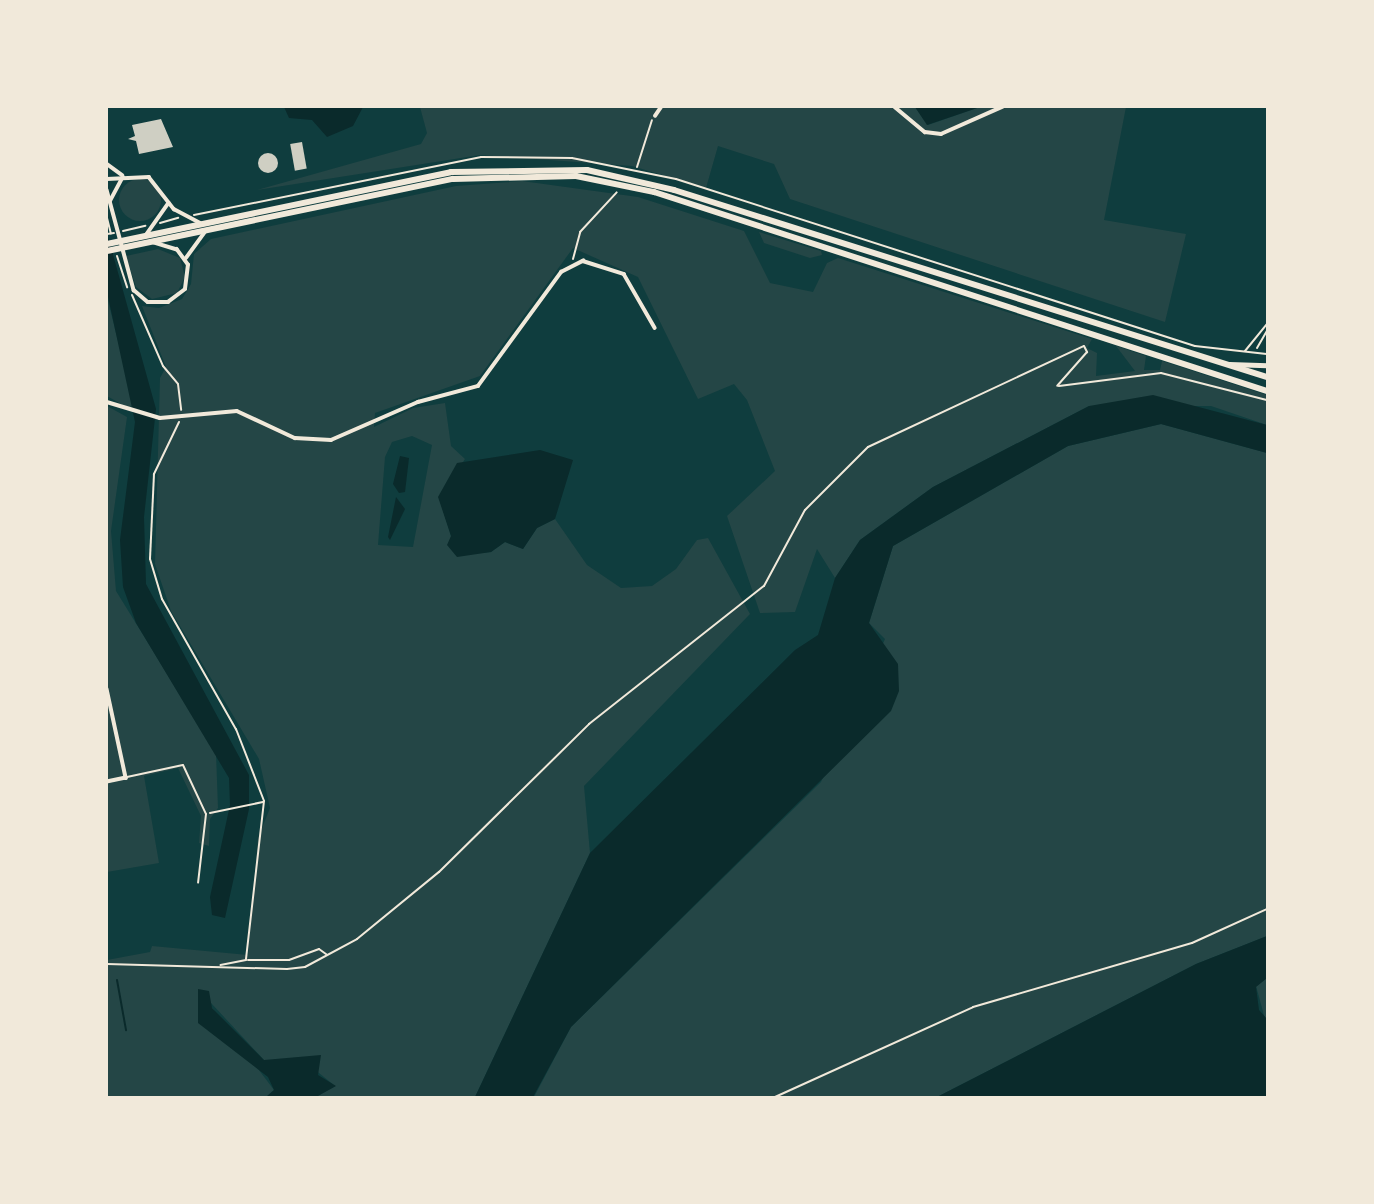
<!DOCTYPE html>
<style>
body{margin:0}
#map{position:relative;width:1374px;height:1204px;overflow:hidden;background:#0f3d3e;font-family:Montserrat,sans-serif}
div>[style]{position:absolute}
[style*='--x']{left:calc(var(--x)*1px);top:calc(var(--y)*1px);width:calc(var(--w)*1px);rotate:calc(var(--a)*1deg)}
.green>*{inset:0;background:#244646}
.round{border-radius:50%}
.water>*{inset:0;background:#0a2a2b}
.stream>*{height:2px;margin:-1px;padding:0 1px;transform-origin:1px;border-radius:1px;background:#0a2a2b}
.building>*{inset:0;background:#cfcfc3;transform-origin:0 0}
.path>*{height:2px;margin:-1px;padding:0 1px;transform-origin:1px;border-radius:1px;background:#f1e9da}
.service>*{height:2px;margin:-1px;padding:0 1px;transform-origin:1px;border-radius:1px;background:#f1e9da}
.minor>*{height:3.5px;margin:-1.75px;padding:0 1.75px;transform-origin:1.75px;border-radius:1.75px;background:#f1e9da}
.secondary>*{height:5px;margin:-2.5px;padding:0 2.5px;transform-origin:2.5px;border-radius:2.5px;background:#f1e9da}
.primary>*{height:6px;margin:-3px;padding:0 3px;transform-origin:3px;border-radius:3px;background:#f1e9da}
span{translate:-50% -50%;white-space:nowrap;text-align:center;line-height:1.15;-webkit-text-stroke:7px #f1e9da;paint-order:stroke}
.frame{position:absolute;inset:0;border:108px solid #f1e9da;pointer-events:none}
</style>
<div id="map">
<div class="green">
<i style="clip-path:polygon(420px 107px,915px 107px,928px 125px,980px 107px,1126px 107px,1104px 220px,1186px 234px,1165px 322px,790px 199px,774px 164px,718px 146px,706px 188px,632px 166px,480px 155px,257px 190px,421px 144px,427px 133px)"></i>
<i class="round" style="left:119px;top:179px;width:42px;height:42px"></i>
<i style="clip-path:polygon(evenodd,522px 181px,638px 197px,744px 231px,770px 283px,813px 292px,827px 263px,838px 258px,1092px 339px,1087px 348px,1097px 353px,1096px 376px,1135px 371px,1116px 346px,1146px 356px,1144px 370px,1160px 370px,1162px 361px,1267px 395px,1267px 425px,1211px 406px,1089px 406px,933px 487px,860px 540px,835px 578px,817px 549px,795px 612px,760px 613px,727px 516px,775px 471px,747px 400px,734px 384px,698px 399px,638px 277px,573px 248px,480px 376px,375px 413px,374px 427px,413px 408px,445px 403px,451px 446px,465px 459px,439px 497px,451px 536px,468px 554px,491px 552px,505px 542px,523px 549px,537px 528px,555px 519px,587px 565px,621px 588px,652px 586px,676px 569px,697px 540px,708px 538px,750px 614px,584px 786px,590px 853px,475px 1097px,316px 1097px,335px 1086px,303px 1060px,264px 1060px,198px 989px,274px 1090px,266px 1097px,107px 1097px,107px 960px,150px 952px,152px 946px,248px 955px,258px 838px,270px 808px,259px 759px,171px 611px,155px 564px,160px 378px,166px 367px,142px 306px,159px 308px,182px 299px,191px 284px,194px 254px,211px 239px,456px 186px,522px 181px,412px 436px,432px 445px,413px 547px,378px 545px,385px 457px,392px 442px,412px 436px)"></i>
<i style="clip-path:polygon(759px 232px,821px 251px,822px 255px,810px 258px,764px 243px)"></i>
<i style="clip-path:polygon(158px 249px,180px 258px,185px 277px,177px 293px,152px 299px,136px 287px,126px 256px)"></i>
<i style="clip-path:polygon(107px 297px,134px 405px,128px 408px,107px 396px)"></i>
<i style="clip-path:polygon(107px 406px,127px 417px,111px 531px,116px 591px,216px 753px,218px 808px,210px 819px,209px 846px,199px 843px,201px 816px,178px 768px,144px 776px,159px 863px,107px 872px)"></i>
<i style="clip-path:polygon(1161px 424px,1267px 453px,1267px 936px,1196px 964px,937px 1097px,534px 1097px,571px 1027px,821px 782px,885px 639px,869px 623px,893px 546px,1068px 446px)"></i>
<i style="clip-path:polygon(1267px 978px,1267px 1019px,1265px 1019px,1256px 986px)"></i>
</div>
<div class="water">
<i style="clip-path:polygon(284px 107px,363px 107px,353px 126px,327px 137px,312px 120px,289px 118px)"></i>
<i style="clip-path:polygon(915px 107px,980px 107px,927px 125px)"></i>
<i style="clip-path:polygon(107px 233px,156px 409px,144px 517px,146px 584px,249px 775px,249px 809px,225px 918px,212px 915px,210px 897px,230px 805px,229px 778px,136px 623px,123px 587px,120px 540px,135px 422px,107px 292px)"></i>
<i style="clip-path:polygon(1153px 395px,1267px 425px,1267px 453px,1161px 424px,1068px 446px,893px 546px,869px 623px,898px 664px,899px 691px,891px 711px,571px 1027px,533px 1097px,475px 1097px,590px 853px,795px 650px,818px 635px,835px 578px,860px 540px,933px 487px,1089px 406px)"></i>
<i style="clip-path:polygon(540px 450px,573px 460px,555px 519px,537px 528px,523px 549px,505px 542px,491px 552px,457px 557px,447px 545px,451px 536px,438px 497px,457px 463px)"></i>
<i style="clip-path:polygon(400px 456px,409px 458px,405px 492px,399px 493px,393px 484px)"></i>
<i style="clip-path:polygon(396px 497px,405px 509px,390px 540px,388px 537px)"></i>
<i style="clip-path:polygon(1267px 936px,1267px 978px,1256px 987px,1259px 1010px,1267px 1019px,1267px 1097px,937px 1097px,1196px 964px)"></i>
<i style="clip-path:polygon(198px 989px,209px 991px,212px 1008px,264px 1060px,321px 1055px,318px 1075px,336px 1086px,316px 1097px,266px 1097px,274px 1090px,268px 1077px,198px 1023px)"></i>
</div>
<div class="stream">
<i style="--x:117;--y:980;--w:51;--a:79.8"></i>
</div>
<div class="building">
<i style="clip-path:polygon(161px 119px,173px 147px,139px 154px,136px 141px,128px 139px,135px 136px,132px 125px)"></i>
<i style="left:302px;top:142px;width:27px;height:12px;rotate:80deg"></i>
<i class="round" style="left:258px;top:153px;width:20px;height:20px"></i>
</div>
<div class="path">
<i style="--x:637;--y:167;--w:49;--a:-72.3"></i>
<i style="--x:194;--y:215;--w:293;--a:-11.4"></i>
<i style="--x:481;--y:157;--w:91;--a:0.6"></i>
<i style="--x:572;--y:158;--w:106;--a:11.4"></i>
<i style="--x:676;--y:179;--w:545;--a:17.84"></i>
<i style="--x:1195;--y:346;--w:72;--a:6.3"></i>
<i style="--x:107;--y:218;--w:16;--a:76"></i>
<i style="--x:160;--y:223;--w:19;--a:-16"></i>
<i style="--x:123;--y:231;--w:23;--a:-13"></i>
<i style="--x:107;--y:234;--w:7;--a:-8"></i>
<i style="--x:117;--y:256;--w:33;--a:72"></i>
<i style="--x:573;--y:259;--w:28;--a:-75"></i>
<i style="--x:580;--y:232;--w:54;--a:-47.2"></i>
<i style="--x:132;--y:295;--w:77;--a:66.4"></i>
<i style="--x:163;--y:366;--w:23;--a:50"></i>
<i style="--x:178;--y:384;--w:26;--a:83"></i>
<i style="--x:1245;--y:351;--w:35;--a:-51"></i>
<i style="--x:1059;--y:386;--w:103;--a:-7.3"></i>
<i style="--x:1161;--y:373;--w:109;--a:14.3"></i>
<i style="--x:179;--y:422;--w:58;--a:115.7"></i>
<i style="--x:154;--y:474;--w:85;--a:92.7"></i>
<i style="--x:150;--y:559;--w:42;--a:73.3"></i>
<i style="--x:162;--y:599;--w:150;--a:60.4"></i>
<i style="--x:236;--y:729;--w:77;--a:68.7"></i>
<i style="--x:264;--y:801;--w:160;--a:96.5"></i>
<i style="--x:246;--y:960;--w:26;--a:169"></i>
<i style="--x:210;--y:813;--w:54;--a:-11.7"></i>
<i style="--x:248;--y:960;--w:41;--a:0"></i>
<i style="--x:289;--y:960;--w:32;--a:-20"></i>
<i style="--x:319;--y:949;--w:9;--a:36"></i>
<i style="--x:107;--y:964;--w:180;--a:1.6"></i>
<i style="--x:287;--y:969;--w:18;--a:-6"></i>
<i style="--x:305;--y:967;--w:59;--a:-28.3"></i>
<i style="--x:357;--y:939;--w:106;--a:-39.3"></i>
<i style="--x:439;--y:872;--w:211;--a:-44.6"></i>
<i style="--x:589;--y:724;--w:223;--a:-38.3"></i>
<i style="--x:764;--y:586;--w:86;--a:-61.7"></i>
<i style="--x:805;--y:510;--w:89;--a:-45"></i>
<i style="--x:868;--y:447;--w:238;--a:-25.1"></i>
<i style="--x:1084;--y:346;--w:7;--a:63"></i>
<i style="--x:1087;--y:352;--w:45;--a:131.4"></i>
<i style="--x:775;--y:1097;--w:217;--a:-24.4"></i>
<i style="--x:973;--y:1007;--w:228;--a:-16.3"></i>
<i style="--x:1192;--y:943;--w:82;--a:-24.4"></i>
</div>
<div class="service">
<i style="--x:1257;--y:348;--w:20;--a:-60"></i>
<i style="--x:127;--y:777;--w:57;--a:-12.1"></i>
<i style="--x:183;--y:765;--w:54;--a:64.9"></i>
<i style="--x:206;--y:814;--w:69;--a:96.6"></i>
</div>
<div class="minor">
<i style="--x:895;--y:107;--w:39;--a:40"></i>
<i style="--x:925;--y:132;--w:16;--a:7"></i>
<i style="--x:941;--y:134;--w:67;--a:-23.9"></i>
<i style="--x:655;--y:116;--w:11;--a:-56"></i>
<i style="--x:107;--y:164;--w:19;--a:36"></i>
<i style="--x:107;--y:179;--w:42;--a:-2.7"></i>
<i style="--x:149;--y:177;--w:41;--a:52"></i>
<i style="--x:174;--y:209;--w:30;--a:28"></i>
<i style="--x:107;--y:190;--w:104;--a:74.9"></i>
<i style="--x:134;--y:290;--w:18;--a:41"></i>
<i style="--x:148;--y:302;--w:20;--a:0"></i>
<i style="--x:168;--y:302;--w:21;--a:-37"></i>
<i style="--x:185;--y:289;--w:24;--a:-83"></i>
<i style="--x:188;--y:265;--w:19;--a:-126"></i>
<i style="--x:177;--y:250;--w:24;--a:-163"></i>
<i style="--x:110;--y:201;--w:27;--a:-62"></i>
<i style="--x:146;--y:235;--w:39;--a:-55"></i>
<i style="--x:186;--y:258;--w:32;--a:-54"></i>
<i style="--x:107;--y:402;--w:55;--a:16.8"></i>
<i style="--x:160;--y:418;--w:77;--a:-5.2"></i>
<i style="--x:237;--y:411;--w:64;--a:25"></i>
<i style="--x:295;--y:438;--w:36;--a:3"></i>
<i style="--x:331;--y:440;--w:95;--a:-23.6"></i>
<i style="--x:418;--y:402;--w:62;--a:-14.9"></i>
<i style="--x:478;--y:386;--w:141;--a:-53.9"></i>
<i style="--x:561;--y:272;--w:25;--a:-27"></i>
<i style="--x:583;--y:261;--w:43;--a:17.6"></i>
<i style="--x:624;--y:274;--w:62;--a:60.1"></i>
<i style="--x:107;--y:689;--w:91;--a:77.9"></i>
<i style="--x:126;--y:778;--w:19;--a:168"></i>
</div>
<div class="secondary">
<i style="--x:1229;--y:364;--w:38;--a:2"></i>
</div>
<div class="primary">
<i style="--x:107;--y:244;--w:351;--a:-11.8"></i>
<i style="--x:451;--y:172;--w:136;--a:-0.8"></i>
<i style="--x:587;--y:170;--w:89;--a:12.9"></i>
<i style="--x:674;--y:190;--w:622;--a:17.5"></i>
<i style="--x:107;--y:251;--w:353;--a:-11.8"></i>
<i style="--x:453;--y:179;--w:123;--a:-1.4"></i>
<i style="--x:576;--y:176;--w:80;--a:11.6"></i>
<i style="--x:654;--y:192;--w:644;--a:17.99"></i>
</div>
<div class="frame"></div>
</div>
